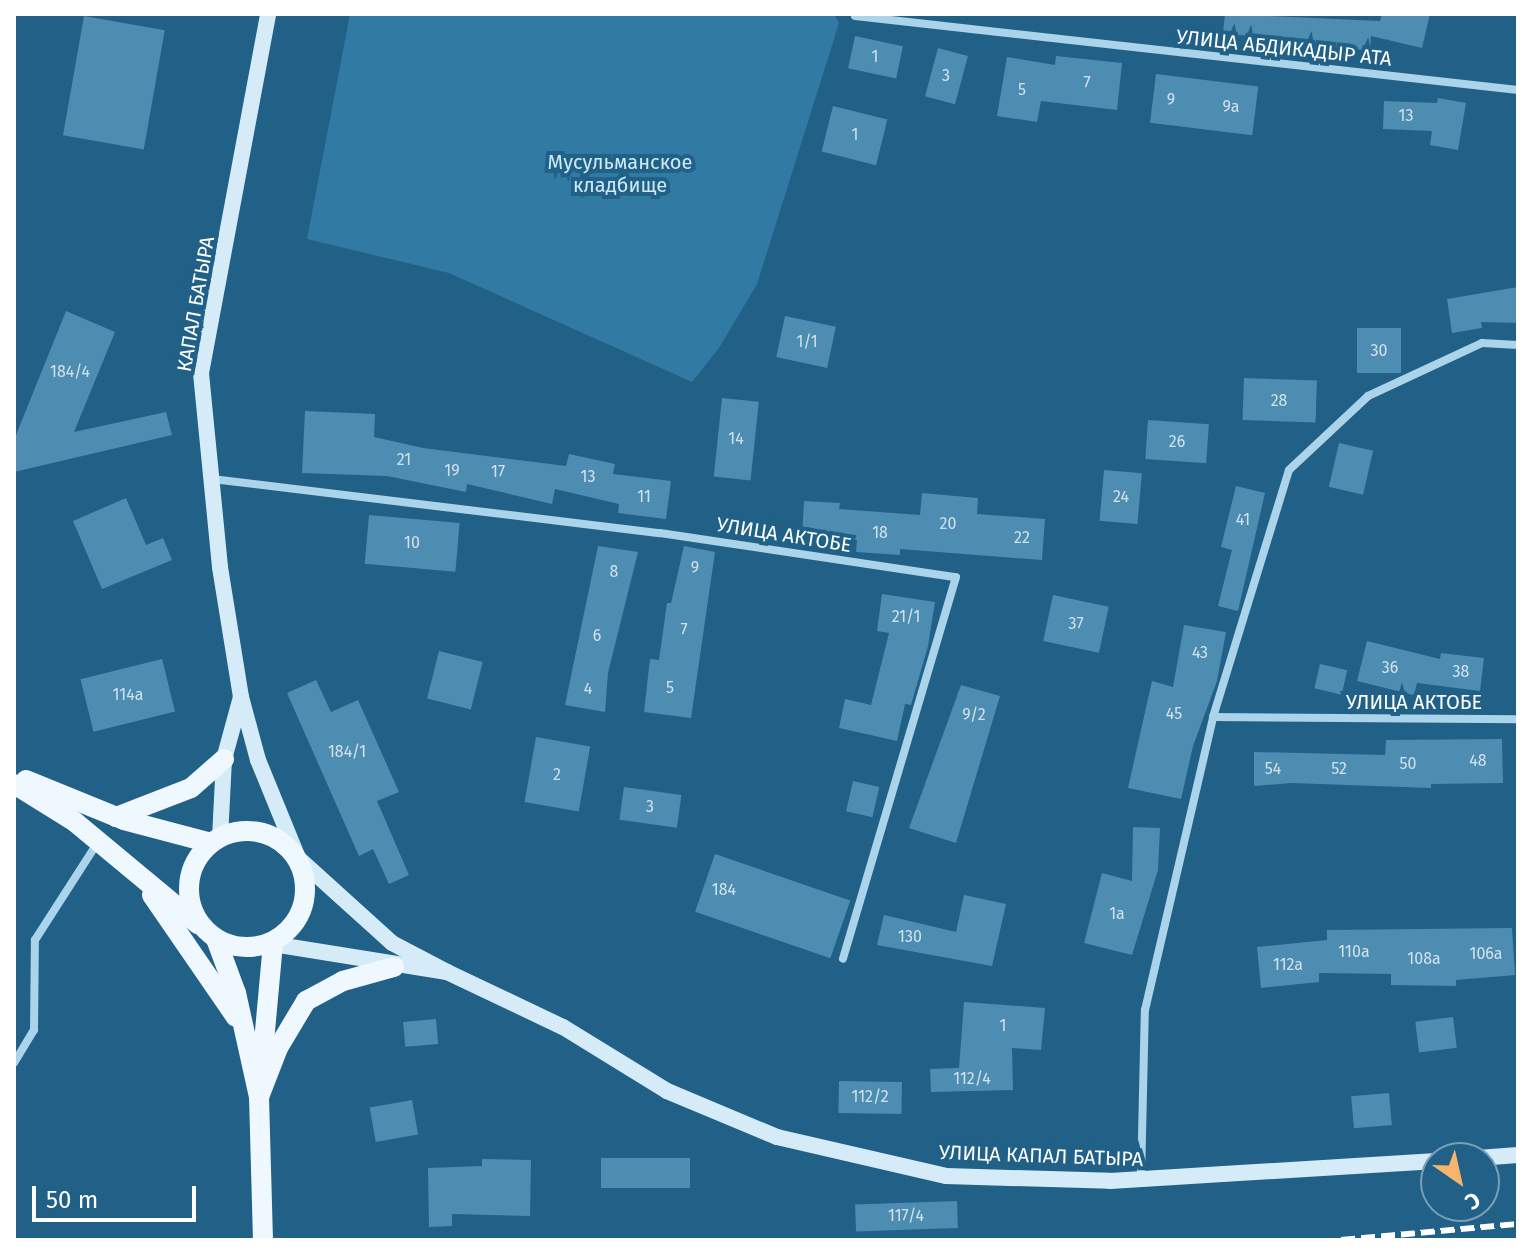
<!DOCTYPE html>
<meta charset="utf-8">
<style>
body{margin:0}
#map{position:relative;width:1532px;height:1254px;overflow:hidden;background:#216187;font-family:"Fira Sans",sans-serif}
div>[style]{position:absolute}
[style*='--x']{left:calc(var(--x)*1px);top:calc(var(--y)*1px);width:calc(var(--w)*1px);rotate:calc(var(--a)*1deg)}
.green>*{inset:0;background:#317aa3}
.building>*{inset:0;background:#4d8db1;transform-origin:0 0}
.street>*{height:8px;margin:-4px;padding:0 4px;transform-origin:4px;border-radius:4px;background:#abd3ea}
.secondary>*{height:16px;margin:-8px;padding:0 8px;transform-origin:8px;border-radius:8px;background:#d6ebf8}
.primary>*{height:20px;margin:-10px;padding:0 10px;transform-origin:10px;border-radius:10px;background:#eff8fe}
.primary>.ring{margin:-10px;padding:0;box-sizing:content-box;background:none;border:20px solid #eff8fe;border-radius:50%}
.rail>*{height:6px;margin-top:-3px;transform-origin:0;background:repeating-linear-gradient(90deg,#fff 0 14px,transparent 0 20px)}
span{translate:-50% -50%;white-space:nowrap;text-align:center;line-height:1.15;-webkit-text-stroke:8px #216187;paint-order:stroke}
.number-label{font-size:16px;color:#d2e2ec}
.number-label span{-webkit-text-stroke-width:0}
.street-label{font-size:20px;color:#fff}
.park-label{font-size:20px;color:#cfe9f7}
.frame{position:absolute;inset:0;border:16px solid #fff;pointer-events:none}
.north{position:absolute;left:1420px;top:1142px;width:80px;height:80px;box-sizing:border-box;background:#216187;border:2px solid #7aa0b7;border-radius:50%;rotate:146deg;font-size:22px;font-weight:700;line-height:32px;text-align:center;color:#fff}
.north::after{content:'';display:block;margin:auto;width:28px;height:36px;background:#f7b46c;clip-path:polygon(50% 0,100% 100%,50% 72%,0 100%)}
.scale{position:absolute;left:32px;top:1186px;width:164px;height:36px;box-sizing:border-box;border:4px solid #fff;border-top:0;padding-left:10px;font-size:24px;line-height:28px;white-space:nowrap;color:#fff;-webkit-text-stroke:6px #216187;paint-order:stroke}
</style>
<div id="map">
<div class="green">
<i style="clip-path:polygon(350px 14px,834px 14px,839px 23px,757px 284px,719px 348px,692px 382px,449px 273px,307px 239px)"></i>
</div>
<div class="building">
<i style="clip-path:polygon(1225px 14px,1380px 21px,1382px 14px,1430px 14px,1422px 48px,1371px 36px,1370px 51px,1223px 33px)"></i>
<i style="left:84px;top:16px;width:82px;height:121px;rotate:10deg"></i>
<i style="left:855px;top:36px;width:49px;height:33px;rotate:12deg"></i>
<i style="left:938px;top:48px;width:31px;height:50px;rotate:15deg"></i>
<i style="clip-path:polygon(1056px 56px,1122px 63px,1117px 110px,1041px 101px,1037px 122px,997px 116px,1007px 57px,1055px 65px)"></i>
<i style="left:1156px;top:74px;width:103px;height:49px;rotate:7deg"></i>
<i style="clip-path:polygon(1438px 98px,1466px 103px,1458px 150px,1430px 145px,1432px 131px,1383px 129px,1384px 101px,1437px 103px)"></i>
<i style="left:833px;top:106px;width:56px;height:47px;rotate:14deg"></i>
<i style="clip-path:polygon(1518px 287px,1518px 323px,1481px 322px,1482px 328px,1452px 333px,1447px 299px)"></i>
<i style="clip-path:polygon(66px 311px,115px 332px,74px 432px,166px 412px,172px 435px,14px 472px,14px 440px)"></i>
<i style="left:785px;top:316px;width:52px;height:42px;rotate:12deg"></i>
<i style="left:1357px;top:328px;width:44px;height:45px"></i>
<i style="left:1244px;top:378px;width:73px;height:42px;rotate:2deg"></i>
<i style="left:722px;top:398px;width:37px;height:79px;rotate:6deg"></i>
<i style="clip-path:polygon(305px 411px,375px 414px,374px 437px,423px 448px,566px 466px,569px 454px,615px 464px,613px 474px,671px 481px,666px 519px,618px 513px,619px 504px,555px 489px,552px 504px,467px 484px,466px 492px,387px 476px,302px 473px)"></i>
<i style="left:1148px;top:420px;width:61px;height:39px;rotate:4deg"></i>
<i style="left:1339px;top:443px;width:35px;height:45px;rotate:13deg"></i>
<i style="left:1104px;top:470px;width:38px;height:51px;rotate:5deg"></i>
<i style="clip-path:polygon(1236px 486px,1265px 493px,1238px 611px,1218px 606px,1232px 550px,1221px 547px)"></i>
<i style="clip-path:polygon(922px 493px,978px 498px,977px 514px,1045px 519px,1042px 560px,900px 549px,900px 555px,856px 552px,857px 540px,802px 537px,804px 501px,840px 503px,839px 509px,920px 515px)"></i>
<i style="clip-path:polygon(126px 498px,146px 545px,163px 538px,172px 560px,102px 589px,73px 521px)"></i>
<i style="left:369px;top:515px;width:91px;height:49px;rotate:5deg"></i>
<i style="clip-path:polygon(598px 546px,638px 552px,608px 673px,605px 712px,565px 705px)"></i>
<i style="clip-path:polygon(684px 546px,715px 552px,691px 718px,644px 712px,650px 659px,659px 660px,667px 603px,671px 603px)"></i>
<i style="clip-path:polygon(882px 594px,935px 602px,928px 646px,911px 705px,905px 704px,897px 741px,839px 728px,845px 699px,871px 705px,889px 633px,877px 631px)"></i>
<i style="left:1053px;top:595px;width:57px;height:47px;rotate:12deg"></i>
<i style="clip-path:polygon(1184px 625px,1226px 632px,1217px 681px,1193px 746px,1181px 799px,1128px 788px,1152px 681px,1173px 687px)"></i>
<i style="clip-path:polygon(1367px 641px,1440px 659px,1441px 653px,1484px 658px,1480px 691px,1417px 683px,1414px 695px,1357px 681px)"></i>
<i style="left:439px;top:651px;width:45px;height:49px;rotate:14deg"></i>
<i style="left:162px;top:659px;width:54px;height:84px;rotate:76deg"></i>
<i style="left:1320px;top:664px;width:28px;height:25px;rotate:13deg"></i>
<i style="clip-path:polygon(316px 680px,331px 712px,358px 700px,399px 792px,377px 801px,409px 875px,389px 884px,373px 849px,359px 856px,287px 693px)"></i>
<i style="clip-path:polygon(961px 685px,1000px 696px,956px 843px,909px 828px)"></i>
<i style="left:536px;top:737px;width:55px;height:66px;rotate:10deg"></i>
<i style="clip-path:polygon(1502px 739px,1503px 783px,1431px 784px,1431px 788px,1292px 783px,1254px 786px,1254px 752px,1385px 755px,1386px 740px)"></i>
<i style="left:853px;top:781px;width:27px;height:31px;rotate:13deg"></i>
<i style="left:624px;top:787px;width:58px;height:33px;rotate:8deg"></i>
<i style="clip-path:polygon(1133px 827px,1160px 828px,1158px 870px,1132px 955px,1084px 943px,1102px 873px,1132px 881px)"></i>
<i style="left:715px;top:854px;width:143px;height:61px;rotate:19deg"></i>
<i style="clip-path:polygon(964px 895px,1006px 904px,992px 966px,877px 945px,884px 915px,956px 932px)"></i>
<i style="clip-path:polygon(1512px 928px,1515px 975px,1456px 980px,1456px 986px,1391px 985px,1391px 974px,1319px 973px,1319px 982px,1261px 988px,1257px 947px,1327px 940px,1327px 930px)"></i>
<i style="clip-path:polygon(964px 1002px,1045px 1008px,1041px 1050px,1012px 1048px,1013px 1090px,931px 1092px,930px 1069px,959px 1068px)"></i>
<i style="left:1453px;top:1017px;width:31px;height:38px;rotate:83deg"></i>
<i style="left:436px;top:1019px;width:25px;height:33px;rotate:85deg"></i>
<i style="left:839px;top:1081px;width:63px;height:32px;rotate:1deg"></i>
<i style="left:1389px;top:1093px;width:32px;height:38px;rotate:85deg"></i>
<i style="left:412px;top:1100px;width:35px;height:43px;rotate:80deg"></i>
<i style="left:690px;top:1158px;width:30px;height:89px;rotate:90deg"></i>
<i style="clip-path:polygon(482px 1159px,531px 1160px,530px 1216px,452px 1214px,452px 1226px,429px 1227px,428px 1168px,482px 1166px)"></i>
<i style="left:957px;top:1201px;width:27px;height:102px;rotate:88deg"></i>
</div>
<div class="street">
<i style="--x:855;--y:16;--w:667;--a:6.37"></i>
<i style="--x:212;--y:479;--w:451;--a:6.9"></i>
<i style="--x:660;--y:533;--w:299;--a:8.5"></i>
<i style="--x:956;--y:577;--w:398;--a:106.5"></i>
<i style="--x:1213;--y:717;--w:305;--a:0.4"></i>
<i style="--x:14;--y:1063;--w:39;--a:-59"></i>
<i style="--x:34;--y:1030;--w:90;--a:-89.4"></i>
<i style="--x:35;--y:940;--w:117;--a:-57.3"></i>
<i style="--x:1141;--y:1180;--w:170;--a:-88.7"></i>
<i style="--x:1145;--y:1010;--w:301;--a:-76.9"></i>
<i style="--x:1213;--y:717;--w:258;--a:-72.9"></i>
<i style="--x:1289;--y:470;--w:108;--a:-43.1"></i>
<i style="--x:1368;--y:396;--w:126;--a:-24.9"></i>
<i style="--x:1482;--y:343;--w:36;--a:3"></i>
</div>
<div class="secondary">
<i style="--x:241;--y:697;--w:132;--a:-99.2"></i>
<i style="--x:220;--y:567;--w:195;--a:-95.6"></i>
<i style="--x:201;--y:373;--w:365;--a:-79.4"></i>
<i style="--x:220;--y:838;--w:79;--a:-87.1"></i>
<i style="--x:224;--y:759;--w:64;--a:-74.7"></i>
<i style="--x:241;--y:697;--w:65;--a:74.9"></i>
<i style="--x:258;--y:760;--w:106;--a:67.8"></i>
<i style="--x:298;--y:858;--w:127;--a:42.1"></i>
<i style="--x:392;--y:943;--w:62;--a:27.8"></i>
<i style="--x:447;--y:972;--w:176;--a:-170.9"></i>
<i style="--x:447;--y:972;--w:128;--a:25.4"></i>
<i style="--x:563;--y:1027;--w:122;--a:31.6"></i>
<i style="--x:667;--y:1091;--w:119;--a:22.7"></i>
<i style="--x:777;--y:1137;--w:173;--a:13"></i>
<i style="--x:946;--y:1176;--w:164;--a:1.7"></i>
<i style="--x:1110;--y:1181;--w:327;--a:-3.5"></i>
<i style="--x:1478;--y:1158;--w:40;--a:-4.3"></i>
</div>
<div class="primary">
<i style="--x:26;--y:780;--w:106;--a:22.2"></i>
<i style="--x:124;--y:820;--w:90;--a:14.8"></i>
<i style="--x:14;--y:784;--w:72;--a:31.9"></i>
<i style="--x:75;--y:822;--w:160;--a:39.7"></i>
<i style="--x:116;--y:817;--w:80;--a:-21.1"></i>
<i style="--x:191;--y:788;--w:44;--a:-41.3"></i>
<i class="ring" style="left:189px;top:831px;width:96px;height:96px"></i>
<i style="--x:152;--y:895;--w:148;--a:55.5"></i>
<i style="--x:216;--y:939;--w:58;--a:69.7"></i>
<i style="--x:236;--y:993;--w:107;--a:77.5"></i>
<i style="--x:259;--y:1097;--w:154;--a:-84.8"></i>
<i style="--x:263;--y:1240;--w:143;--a:-91.6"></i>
<i style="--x:259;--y:1097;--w:53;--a:-68.8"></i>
<i style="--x:278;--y:1048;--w:55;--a:-59.2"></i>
<i style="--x:306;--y:1001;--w:42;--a:-28.4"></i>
<i style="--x:343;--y:981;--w:53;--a:-15.4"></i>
</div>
<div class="rail">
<i style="--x:1341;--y:1240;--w:178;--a:-5.2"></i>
</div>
<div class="number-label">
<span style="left:875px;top:57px">1</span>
<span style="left:946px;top:76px">3</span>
<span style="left:1087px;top:83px">7</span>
<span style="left:1022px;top:90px">5</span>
<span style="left:1171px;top:100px">9</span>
<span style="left:1231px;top:107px">9а</span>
<span style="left:1406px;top:116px">13</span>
<span style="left:855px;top:135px">1</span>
<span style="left:807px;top:342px">1/1</span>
<span style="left:1379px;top:351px">30</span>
<span style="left:70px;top:372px">184/4</span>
<span style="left:1279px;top:401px">28</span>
<span style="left:736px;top:439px">14</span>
<span style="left:1177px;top:442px">26</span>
<span style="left:404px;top:460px">21</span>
<span style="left:452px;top:471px">19</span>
<span style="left:498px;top:472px">17</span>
<span style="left:588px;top:477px">13</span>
<span style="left:644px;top:497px">11</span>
<span style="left:1121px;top:497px">24</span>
<span style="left:1243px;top:520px">41</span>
<span style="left:948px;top:524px">20</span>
<span style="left:880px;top:533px">18</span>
<span style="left:1022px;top:538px">22</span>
<span style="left:412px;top:543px">10</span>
<span style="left:695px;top:568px">9</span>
<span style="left:614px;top:572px">8</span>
<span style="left:906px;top:617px">21/1</span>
<span style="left:1076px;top:624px">37</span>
<span style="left:684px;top:630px">7</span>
<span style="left:597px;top:636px">6</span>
<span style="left:1200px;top:653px">43</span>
<span style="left:1390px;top:668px">36</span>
<span style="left:1461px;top:672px">38</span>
<span style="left:670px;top:688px">5</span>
<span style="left:588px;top:689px">4</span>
<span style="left:128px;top:695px">114а</span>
<span style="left:1174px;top:714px">45</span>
<span style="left:974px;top:715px">9/2</span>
<span style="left:347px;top:752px">184/1</span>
<span style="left:1478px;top:761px">48</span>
<span style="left:1408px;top:764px">50</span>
<span style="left:1273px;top:769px">54</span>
<span style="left:1339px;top:769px">52</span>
<span style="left:557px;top:775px">2</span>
<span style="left:650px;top:807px">3</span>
<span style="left:724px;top:890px">184</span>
<span style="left:1117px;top:914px">1а</span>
<span style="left:910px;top:937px">130</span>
<span style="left:1354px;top:952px">110а</span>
<span style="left:1486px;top:954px">106а</span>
<span style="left:1424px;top:959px">108а</span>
<span style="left:1288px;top:965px">112а</span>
<span style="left:1003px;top:1026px">1</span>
<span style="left:972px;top:1079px">112/4</span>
<span style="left:870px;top:1097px">112/2</span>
<span style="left:906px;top:1216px">117/4</span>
</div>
<div class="street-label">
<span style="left:1284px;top:48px;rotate:6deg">УЛИЦА АБДИКАДЫР АТА</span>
<span style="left:196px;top:304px;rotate:-80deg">КАПАЛ БАТЫРА</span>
<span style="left:784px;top:535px;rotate:9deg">УЛИЦА АКТОБЕ</span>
<span style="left:1414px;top:702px">УЛИЦА АКТОБЕ</span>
<span style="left:1041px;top:1156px;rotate:2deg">УЛИЦА КАПАЛ БАТЫРА</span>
</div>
<div class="park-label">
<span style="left:620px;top:174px">Мусульманское<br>кладбище</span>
</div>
<div class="frame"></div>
<div class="north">С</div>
<div class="scale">50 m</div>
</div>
